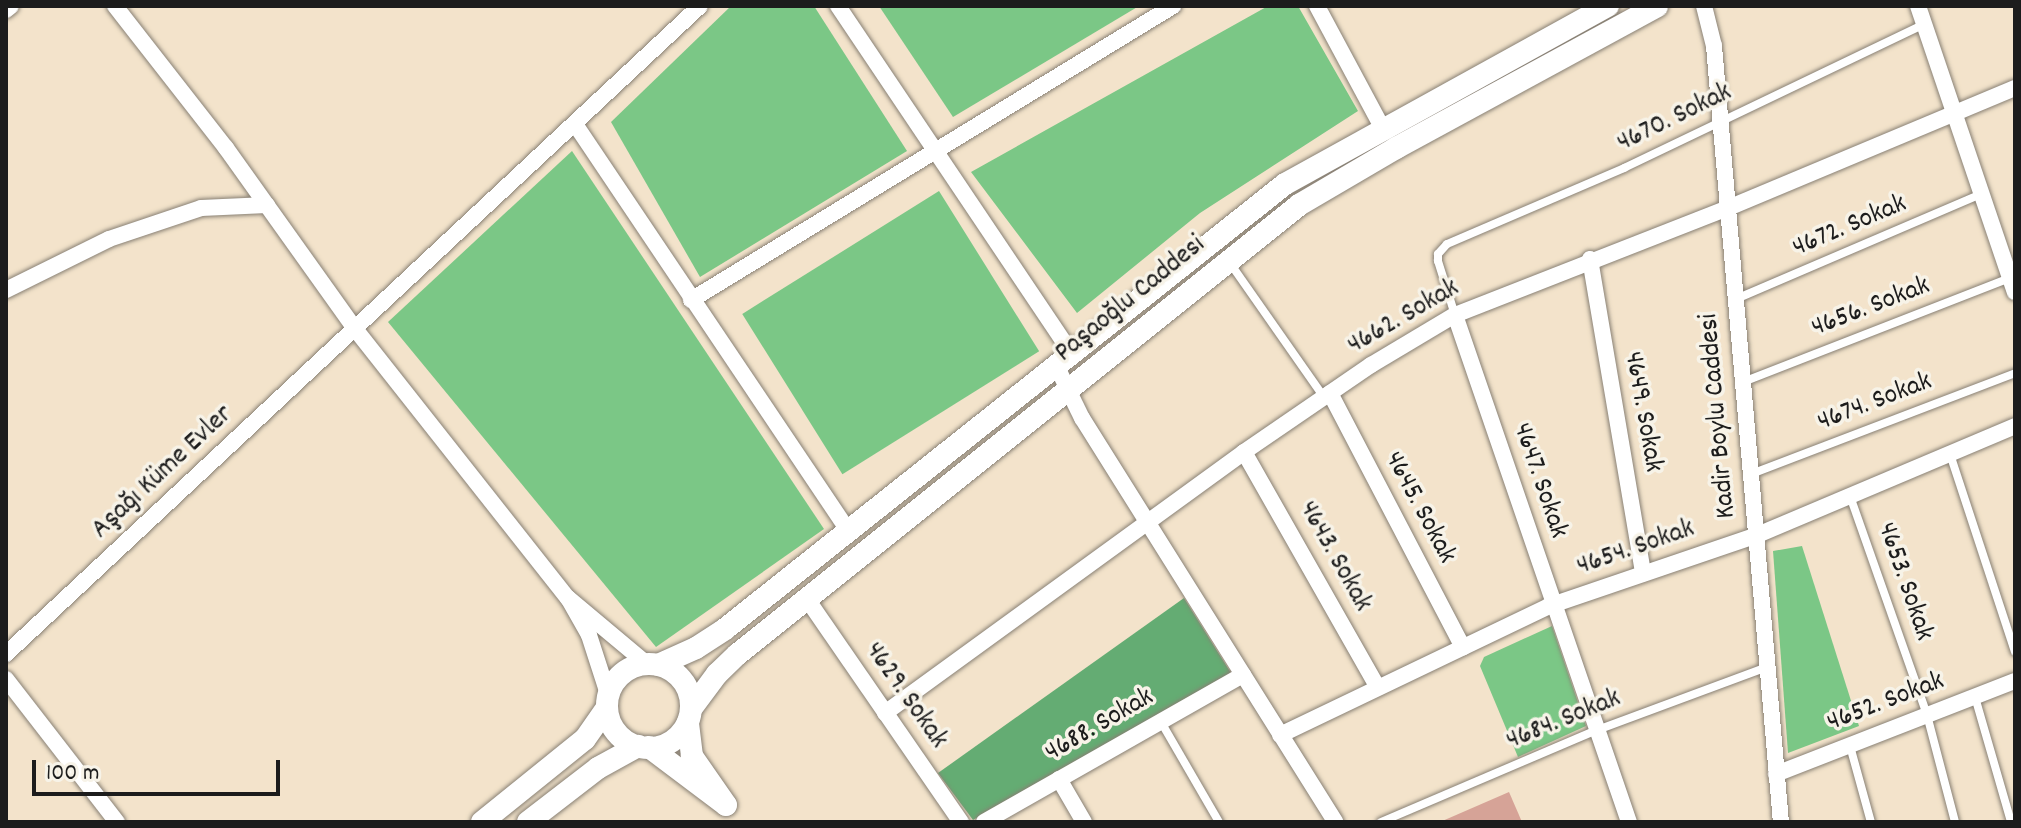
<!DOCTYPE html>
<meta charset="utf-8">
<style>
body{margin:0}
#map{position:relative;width:2021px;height:828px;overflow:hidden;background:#f3e3cb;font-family:Dekko,sans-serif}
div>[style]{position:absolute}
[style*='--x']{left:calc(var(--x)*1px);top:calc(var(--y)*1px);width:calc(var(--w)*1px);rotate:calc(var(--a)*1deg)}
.green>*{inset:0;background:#7bc786;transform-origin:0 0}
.forest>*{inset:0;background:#64ac73}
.building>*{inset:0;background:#d6a397}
.roads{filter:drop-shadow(0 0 2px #888074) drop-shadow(0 0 2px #888074)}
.lane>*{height:8px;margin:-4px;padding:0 4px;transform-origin:4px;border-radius:4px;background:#fff}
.street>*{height:16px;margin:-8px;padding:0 8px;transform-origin:8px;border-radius:8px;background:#fff}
.secondary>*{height:22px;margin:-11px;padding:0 11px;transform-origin:11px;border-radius:11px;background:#fff}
.secondary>.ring{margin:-11px;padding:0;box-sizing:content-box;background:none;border:22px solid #fff;border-radius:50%}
span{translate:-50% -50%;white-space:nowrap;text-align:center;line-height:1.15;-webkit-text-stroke:7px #f7f3e8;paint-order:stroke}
.street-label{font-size:28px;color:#1c1c1c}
.frame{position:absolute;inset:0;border:8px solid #1c1c1c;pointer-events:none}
.scale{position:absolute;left:32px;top:760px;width:248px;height:36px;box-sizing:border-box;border:4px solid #1c1c1c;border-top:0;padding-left:10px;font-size:24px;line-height:28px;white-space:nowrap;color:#1c1c1c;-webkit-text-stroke:6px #f7f3e8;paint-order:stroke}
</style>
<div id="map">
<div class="green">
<i style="clip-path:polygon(731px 6px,814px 6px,907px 151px,700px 277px,611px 122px)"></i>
<i style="clip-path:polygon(879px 6px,1139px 6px,953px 117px)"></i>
<i style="clip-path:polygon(1268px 6px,1298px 6px,1358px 111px,1200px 213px,1077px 313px,971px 172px)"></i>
<i style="clip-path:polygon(572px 151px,824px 529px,656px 647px,388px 322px)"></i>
<i style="left:939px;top:191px;width:189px;height:232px;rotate:58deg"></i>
<i style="clip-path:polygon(1802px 546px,1859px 726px,1788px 753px,1773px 551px)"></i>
<i style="clip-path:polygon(1552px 626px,1586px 726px,1518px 757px,1480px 666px,1484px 657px)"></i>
</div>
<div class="forest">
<i style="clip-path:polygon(1184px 598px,1231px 673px,973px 820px,938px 773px)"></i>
</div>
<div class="building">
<i style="clip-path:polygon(1509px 792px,1522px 822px,1440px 822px)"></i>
</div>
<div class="roads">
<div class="lane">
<i style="--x:1230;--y:263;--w:164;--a:55"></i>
<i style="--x:1736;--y:299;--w:267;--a:-23.2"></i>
<i style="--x:1455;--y:315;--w:57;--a:-107.5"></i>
<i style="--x:1438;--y:261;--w:7;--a:-90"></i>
<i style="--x:1438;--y:254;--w:13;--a:-48"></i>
<i style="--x:1447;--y:244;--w:193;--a:-23.2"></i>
<i style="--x:1624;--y:168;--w:333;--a:-25.6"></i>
<i style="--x:1743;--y:382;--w:287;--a:-21.3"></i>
<i style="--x:1950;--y:454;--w:208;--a:71.8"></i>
<i style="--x:1751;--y:474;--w:283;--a:-20.9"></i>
<i style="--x:1850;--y:496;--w:232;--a:70.6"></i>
<i style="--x:1927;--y:715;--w:111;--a:75.3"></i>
<i style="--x:1975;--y:697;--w:130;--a:73.9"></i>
<i style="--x:1161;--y:722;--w:116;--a:59.9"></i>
<i style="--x:1850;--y:746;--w:79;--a:74.6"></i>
<i style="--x:1381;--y:822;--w:235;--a:-23.1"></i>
<i style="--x:1597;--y:730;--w:181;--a:-20.3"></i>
</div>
<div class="street">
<i style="--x:115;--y:6;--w:180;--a:52"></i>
<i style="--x:226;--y:148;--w:224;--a:54.5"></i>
<i style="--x:356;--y:330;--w:342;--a:51.7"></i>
<i style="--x:838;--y:6;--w:418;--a:56.1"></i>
<i style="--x:1317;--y:6;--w:137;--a:61.8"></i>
<i style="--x:1704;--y:6;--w:41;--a:76"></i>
<i style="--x:1714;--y:46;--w:779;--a:85.07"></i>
<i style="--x:1918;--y:6;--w:302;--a:71.3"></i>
<i style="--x:6;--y:10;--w:6;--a:-39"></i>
<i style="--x:575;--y:124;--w:491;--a:56.1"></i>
<i style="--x:1590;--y:259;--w:319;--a:80.4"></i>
<i style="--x:6;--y:290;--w:115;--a:-26.3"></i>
<i style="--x:109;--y:239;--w:97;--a:-18.6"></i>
<i style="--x:201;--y:208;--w:66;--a:-2.6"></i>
<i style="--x:691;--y:300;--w:565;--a:-31.38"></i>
<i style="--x:1455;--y:315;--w:536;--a:71.06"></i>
<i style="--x:1056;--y:365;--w:59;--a:63.9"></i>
<i style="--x:1082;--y:418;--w:477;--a:57.9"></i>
<i style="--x:1330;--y:393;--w:287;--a:62.4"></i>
<i style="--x:1244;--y:452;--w:271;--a:60.4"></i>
<i style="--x:807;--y:599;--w:271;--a:55.4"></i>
<i style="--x:6;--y:654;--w:949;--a:-43.04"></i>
<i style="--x:6;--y:679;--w:181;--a:52.2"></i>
<i style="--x:608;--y:694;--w:62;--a:-107.9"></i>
<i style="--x:589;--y:635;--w:43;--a:-119.6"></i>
<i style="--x:568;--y:598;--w:103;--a:39.9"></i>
<i style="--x:885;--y:713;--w:444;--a:-36"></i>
<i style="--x:1244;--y:452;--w:154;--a:-34.4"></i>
<i style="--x:1371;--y:365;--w:98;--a:-30.8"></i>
<i style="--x:1455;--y:315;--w:293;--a:-21.4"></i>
<i style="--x:1728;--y:208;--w:311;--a:-22.7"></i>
<i style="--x:1280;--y:735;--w:298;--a:-25.6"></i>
<i style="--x:1549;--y:606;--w:218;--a:-18.8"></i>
<i style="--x:1755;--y:536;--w:282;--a:-22.9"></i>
<i style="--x:1776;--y:774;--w:256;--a:-21.3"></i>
<i style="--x:1059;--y:779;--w:50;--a:59.8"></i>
<i style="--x:984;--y:822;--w:298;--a:-29.6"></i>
</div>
<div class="secondary">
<i class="ring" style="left:607px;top:664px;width:62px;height:62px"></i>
<i style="--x:658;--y:665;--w:42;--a:-24.1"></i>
<i style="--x:696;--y:648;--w:35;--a:-33"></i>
<i style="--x:725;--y:629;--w:715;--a:-38.47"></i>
<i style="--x:1285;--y:184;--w:369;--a:-28.9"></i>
<i style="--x:691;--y:709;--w:44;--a:-53.4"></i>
<i style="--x:717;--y:674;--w:29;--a:-44"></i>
<i style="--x:738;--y:654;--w:719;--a:-38.67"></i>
<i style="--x:1299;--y:205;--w:113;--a:-30.4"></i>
<i style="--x:1396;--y:148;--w:297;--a:-28.5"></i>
<i style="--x:649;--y:747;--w:96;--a:37"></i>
<i style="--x:726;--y:805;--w:60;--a:-124.8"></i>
<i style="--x:692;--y:756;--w:34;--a:-97"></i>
<i style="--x:482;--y:822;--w:132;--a:-38.9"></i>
<i style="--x:585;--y:739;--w:38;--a:-55"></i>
<i style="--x:528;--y:822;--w:88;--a:-37.6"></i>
<i style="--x:598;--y:768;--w:46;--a:-28.8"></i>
</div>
</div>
<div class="street-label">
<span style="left:1675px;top:119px;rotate:-26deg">4670. Sokak</span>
<span style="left:1850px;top:227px;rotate:-23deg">4672. Sokak</span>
<span style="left:1131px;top:300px;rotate:-39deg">Paşaoğlu Caddesi</span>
<span style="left:1871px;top:308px;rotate:-21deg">4656. Sokak</span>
<span style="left:1404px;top:318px;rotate:-30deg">4662. Sokak</span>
<span style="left:1875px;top:403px;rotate:-21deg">4674. Sokak</span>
<span style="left:1642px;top:412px;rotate:80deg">4649. Sokak</span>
<span style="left:1719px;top:416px;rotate:-95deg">Kadir Boylu Caddesi</span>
<span style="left:163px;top:473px;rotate:-43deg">Aşağı Küme Evler</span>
<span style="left:1539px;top:481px;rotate:71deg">4647. Sokak</span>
<span style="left:1419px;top:508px;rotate:62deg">4645. Sokak</span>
<span style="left:1636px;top:549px;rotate:-19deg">4654. Sokak</span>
<span style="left:1334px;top:557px;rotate:61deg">4643. Sokak</span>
<span style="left:1904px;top:582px;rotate:71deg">4653. Sokak</span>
<span style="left:905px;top:696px;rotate:55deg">4629. Sokak</span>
<span style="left:1886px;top:703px;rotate:-21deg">4652. Sokak</span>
<span style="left:1564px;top:721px;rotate:-22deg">4684. Sokak</span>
<span style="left:1100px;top:726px;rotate:-30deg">4688. Sokak</span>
</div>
<div class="frame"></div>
<div class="scale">100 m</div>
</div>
